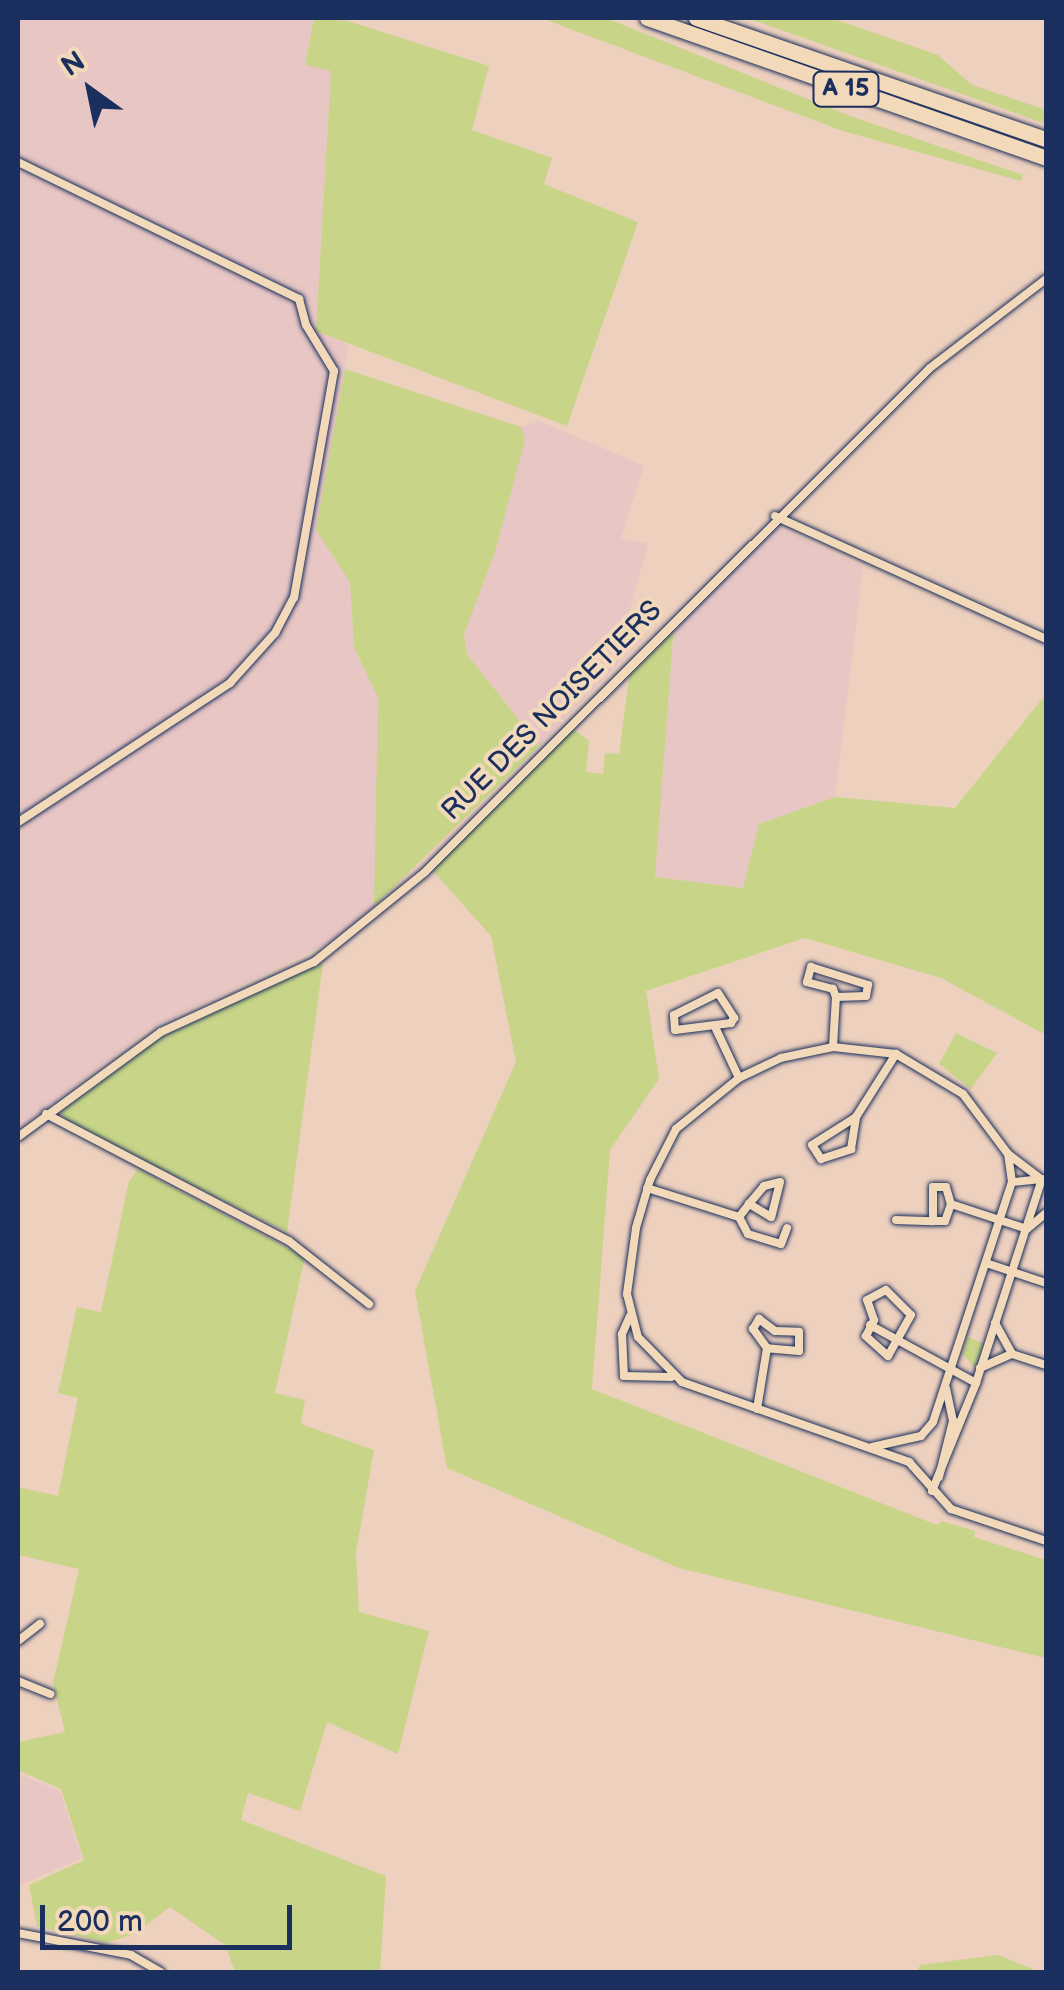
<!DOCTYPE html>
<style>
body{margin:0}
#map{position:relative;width:1064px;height:1990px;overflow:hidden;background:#edd0be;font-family:"Balsamiq Sans",sans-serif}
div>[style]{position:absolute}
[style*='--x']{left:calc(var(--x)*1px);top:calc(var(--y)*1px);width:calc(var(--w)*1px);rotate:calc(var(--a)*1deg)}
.built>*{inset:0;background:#e7c6c4}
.green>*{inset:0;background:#c8d588}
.roads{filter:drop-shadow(0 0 2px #1b2f5e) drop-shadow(0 0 2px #1b2f5e)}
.minor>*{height:8px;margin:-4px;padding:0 4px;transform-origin:4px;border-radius:4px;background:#f2d9b9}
.motorway>*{height:15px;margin:-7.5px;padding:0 7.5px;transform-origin:7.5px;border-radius:7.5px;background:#f2d9b9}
span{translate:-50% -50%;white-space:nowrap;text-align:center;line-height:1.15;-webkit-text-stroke:8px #f2d9b9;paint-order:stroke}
.shield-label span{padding:2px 8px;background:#f2d9b9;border:2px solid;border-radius:8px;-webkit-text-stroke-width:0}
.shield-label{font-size:25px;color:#1b2f5e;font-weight:700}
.street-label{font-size:28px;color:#1b2f5e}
.frame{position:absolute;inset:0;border:20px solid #1b2f5e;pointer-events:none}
.north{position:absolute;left:40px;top:40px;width:100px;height:100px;-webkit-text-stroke:8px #f2d9b9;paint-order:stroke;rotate:327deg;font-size:28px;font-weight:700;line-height:40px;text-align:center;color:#1b2f5e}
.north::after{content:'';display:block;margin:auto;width:35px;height:45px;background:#1b2f5e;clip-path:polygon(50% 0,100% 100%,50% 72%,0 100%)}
.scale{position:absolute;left:40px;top:1905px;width:252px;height:45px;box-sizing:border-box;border:5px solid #1b2f5e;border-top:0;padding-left:12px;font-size:30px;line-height:35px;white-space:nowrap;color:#1b2f5e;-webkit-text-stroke:8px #f2d9b9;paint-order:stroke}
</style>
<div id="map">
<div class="built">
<i style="clip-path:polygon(18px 18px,314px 18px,305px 64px,331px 71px,316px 331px,349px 345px,316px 530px,350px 582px,354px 647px,378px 698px,378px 861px,374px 906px,332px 941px,146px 1031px,18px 1131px)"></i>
<i style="clip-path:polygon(540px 421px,644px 466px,621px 538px,648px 544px,627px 620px,644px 637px,539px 746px,467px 654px,464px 634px,525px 440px,521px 427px)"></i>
<i style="clip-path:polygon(773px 525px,863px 567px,835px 797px,759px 824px,743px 888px,654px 877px,674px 624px)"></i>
<i style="clip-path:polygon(18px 1774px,60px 1791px,82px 1858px,18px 1886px)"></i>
</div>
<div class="green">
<i style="clip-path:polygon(314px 18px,348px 21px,489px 66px,472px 130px,552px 158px,544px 184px,638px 222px,567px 426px,316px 331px,331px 71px,305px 65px)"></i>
<i style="clip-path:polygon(541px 18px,606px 18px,850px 116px,1023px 175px,1021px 181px,843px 131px)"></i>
<i style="clip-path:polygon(747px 18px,831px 18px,938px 55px,972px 85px,1046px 110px,1046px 124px)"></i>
<i style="clip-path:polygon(345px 369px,521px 427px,525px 440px,495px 552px,464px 634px,467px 654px,539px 746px,374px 906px,378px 698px,354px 647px,350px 582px,316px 530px)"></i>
<i style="clip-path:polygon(674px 624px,655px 877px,743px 888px,759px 824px,835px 797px,955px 808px,1046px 694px,1046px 1035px,941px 978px,805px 938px,646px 991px,659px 1079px,610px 1150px,592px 1389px,937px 1525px,942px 1521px,975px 1531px,974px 1537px,1046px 1560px,1046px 1658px,679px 1568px,447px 1468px,415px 1291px,516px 1062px,491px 936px,433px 871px,547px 747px,573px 729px,589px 741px,586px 772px,603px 774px,605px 753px,619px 754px,630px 670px)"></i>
<i style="clip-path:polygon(323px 963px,287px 1232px,67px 1123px,60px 1110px,160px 1035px)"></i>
<i style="clip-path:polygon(956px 1033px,997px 1053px,971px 1089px,939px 1064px)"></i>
<i style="clip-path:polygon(138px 1169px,305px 1257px,275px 1393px,305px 1400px,301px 1424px,374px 1450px,356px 1552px,359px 1612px,429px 1631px,398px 1754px,327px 1722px,300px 1811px,248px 1793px,241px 1820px,386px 1876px,380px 1972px,235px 1972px,225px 1945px,170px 1907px,134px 1934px,106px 1943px,37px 1926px,29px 1885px,84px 1860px,61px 1789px,18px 1770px,18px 1742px,65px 1732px,53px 1683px,79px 1569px,18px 1555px,18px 1487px,58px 1496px,78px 1398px,58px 1393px,77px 1307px,101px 1312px,129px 1181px)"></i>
<i style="clip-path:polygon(968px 1337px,984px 1344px,976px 1368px,962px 1354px)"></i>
<i style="clip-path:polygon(998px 1955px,1040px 1972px,917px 1972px,920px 1965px)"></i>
</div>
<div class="roads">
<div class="minor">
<i style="--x:18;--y:162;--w:313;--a:26"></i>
<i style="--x:299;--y:299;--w:27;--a:75"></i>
<i style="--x:306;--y:325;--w:54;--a:58.7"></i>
<i style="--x:334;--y:371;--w:230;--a:100"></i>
<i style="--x:294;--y:597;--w:41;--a:117.8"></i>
<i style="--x:275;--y:633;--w:67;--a:132"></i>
<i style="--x:230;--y:683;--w:254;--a:146.7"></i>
<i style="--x:775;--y:516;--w:298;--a:24.4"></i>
<i style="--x:811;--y:967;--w:60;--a:17.5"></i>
<i style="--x:868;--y:985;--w:11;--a:100"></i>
<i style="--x:866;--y:996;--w:30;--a:178"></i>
<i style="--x:836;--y:997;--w:9;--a:-111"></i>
<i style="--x:833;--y:989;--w:27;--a:-165"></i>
<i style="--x:807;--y:982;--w:16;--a:-75"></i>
<i style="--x:718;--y:993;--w:30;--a:57"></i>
<i style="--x:734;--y:1018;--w:6;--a:121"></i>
<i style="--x:731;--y:1023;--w:56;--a:172.9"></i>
<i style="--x:675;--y:1030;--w:15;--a:-94"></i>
<i style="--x:674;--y:1015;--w:49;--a:-26.6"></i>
<i style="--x:716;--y:1029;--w:54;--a:64.9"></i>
<i style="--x:833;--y:1047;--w:50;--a:-86.6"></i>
<i style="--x:46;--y:1114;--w:274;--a:27.6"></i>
<i style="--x:289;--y:1241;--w:102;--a:38.2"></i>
<i style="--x:856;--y:1117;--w:52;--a:147.5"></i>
<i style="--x:812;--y:1145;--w:17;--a:57"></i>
<i style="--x:821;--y:1159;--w:32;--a:-18"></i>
<i style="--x:851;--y:1149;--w:32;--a:-81"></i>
<i style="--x:856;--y:1117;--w:75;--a:-57.6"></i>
<i style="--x:18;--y:1137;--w:177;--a:-36.3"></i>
<i style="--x:161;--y:1032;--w:168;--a:-24.6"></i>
<i style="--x:314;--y:962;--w:143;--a:-39"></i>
<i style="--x:425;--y:872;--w:713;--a:-44.94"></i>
<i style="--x:930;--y:368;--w:146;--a:-37.5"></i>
<i style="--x:1008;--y:1154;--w:40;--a:37"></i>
<i style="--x:933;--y:1187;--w:13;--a:0"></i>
<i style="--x:946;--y:1187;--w:18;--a:74"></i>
<i style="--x:951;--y:1204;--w:18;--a:109"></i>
<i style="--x:945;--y:1221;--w:12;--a:180"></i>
<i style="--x:933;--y:1221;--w:34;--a:-90"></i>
<i style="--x:647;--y:1188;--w:96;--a:17.5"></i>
<i style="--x:951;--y:1204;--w:80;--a:18.2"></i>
<i style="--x:1027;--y:1229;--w:25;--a:-40"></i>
<i style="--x:739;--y:1217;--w:16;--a:-52"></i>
<i style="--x:749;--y:1204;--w:23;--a:-50"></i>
<i style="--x:764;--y:1186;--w:16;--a:-14"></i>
<i style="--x:780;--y:1182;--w:36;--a:104"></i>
<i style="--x:771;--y:1217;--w:26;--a:-149"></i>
<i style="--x:739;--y:1217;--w:19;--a:62"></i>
<i style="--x:748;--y:1234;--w:34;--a:17"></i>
<i style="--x:781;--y:1244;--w:17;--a:-69"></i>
<i style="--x:896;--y:1220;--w:37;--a:2"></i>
<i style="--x:989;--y:1264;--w:60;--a:18.4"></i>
<i style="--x:886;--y:1290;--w:35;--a:45"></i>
<i style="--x:911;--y:1315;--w:47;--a:119.3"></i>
<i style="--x:888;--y:1356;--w:30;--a:-138"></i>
<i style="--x:866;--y:1336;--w:18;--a:-63"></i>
<i style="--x:874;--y:1320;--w:21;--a:-109"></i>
<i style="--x:867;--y:1300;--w:21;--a:-28"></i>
<i style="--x:630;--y:1316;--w:20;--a:114"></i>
<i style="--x:622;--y:1334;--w:42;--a:87.3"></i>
<i style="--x:624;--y:1376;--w:47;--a:1.2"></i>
<i style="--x:995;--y:1323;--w:35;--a:61"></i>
<i style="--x:1012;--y:1354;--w:36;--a:18"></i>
<i style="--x:870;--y:1325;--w:121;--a:28.7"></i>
<i style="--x:980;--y:1368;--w:35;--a:-24"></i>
<i style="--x:757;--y:1409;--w:62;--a:-80.7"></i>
<i style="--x:767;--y:1348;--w:24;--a:-126"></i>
<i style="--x:753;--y:1329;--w:12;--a:-59"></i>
<i style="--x:759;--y:1319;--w:20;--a:37"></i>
<i style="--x:775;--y:1331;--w:24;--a:2"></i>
<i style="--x:799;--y:1332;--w:19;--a:90"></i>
<i style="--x:799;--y:1351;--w:32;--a:-175"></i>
<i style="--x:872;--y:1447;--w:50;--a:-12.7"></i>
<i style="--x:921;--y:1436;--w:18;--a:-49"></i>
<i style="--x:933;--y:1422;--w:253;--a:-71.8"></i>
<i style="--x:1012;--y:1182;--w:28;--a:-98"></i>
<i style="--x:1008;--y:1154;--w:75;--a:-126.9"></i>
<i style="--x:963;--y:1094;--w:78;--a:-149.2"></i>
<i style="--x:896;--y:1054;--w:63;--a:-173.7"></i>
<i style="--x:833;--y:1047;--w:53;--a:168.1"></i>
<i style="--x:781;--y:1058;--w:47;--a:154.5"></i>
<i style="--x:739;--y:1078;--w:81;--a:141"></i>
<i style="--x:676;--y:1129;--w:57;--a:117"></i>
<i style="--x:650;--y:1180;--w:50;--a:106.3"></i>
<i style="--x:636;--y:1228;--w:67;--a:97.8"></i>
<i style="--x:627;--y:1294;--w:44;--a:75.7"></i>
<i style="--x:638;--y:1337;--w:63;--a:45.6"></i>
<i style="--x:682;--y:1382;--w:241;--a:19.4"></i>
<i style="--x:909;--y:1462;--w:63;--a:48.2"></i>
<i style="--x:951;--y:1509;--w:100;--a:18.6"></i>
<i style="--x:939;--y:1477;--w:58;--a:-76"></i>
<i style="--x:953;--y:1421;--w:33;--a:-102"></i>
<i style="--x:932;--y:1491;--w:117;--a:-67.8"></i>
<i style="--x:976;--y:1383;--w:214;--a:-72.1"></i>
<i style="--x:1042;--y:1179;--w:30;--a:174"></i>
<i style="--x:18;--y:1641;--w:28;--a:-38"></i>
<i style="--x:18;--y:1681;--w:35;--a:22"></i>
<i style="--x:18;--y:1933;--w:115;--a:11"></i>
<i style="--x:131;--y:1955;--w:34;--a:30"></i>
</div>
<div class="motorway">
<i style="--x:647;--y:18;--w:423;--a:19.3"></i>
<i style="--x:696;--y:18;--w:370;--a:19.1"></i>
</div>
</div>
<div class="shield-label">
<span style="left:846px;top:89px">A 15</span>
</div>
<div class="street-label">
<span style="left:552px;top:711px;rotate:-45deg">RUE DES NOISETIERS</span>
</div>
<div class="frame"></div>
<div class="north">N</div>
<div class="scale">200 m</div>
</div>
